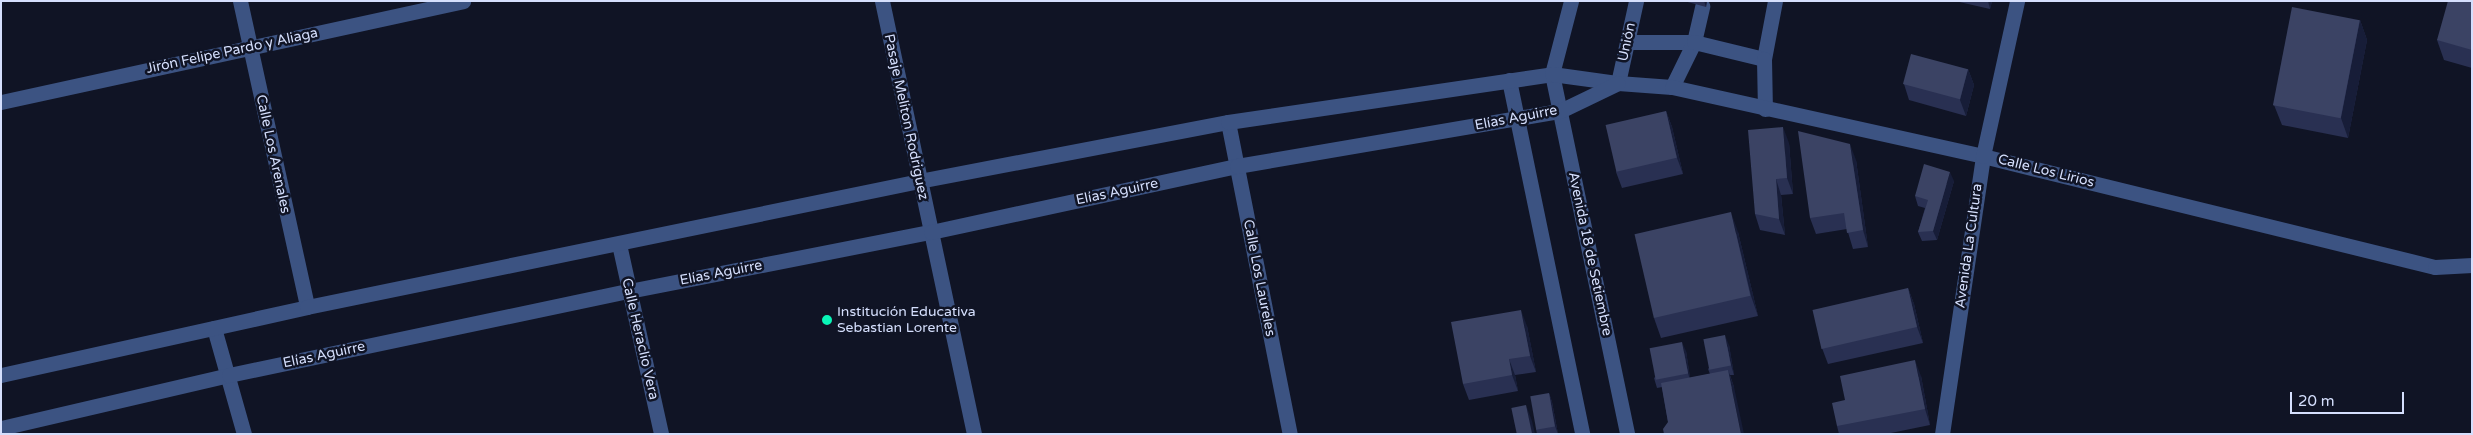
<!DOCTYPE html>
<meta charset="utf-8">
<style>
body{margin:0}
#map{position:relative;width:2473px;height:435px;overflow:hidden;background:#101425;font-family:"Varela Round",sans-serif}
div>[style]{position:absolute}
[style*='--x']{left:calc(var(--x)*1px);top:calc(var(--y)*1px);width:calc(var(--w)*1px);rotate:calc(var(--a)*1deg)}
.minor>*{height:15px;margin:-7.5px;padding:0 7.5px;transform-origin:7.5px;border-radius:7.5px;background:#3c5382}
.wall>*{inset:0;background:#293052}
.shaded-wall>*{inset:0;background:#171d38}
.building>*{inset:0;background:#3b4364;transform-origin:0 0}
.dots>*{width:14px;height:14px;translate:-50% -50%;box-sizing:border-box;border:2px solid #101425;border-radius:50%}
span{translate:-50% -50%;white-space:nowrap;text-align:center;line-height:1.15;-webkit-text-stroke:5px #101425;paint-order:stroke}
.street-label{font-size:14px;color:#d5dffd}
.poi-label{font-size:14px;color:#d5dffd}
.left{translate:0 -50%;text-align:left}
.frame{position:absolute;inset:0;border:2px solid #d5dffd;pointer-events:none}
.scale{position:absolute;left:2290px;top:392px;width:114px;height:22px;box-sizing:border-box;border:2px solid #d5dffd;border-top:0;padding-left:6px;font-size:15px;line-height:18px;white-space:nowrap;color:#d5dffd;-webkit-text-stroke:4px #101425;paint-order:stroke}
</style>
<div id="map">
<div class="minor">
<i style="--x:240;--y:1;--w:313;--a:77.6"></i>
<i style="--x:882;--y:1;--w:443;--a:78"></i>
<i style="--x:1571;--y:1;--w:75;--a:104.6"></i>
<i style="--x:1552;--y:74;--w:368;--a:78.2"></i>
<i style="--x:1627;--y:42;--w:67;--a:0"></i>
<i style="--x:1694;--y:42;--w:37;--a:-77"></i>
<i style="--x:1764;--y:59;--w:59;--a:-79.3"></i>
<i style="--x:1509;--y:80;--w:361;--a:78.3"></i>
<i style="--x:1618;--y:83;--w:84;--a:-77.6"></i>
<i style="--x:1672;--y:87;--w:50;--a:-63.9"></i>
<i style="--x:1694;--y:42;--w:72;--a:13.7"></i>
<i style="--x:1764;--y:59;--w:50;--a:88.9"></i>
<i style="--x:1;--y:102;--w:473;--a:-12.3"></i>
<i style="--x:1228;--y:122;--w:318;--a:78.8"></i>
<i style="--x:619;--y:244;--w:195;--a:77.5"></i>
<i style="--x:214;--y:328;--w:110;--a:74.2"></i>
<i style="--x:1;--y:375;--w:313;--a:-12.5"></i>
<i style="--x:307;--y:307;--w:625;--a:-11.63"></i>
<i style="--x:919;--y:181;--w:315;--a:-10.8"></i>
<i style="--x:1228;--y:122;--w:328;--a:-8.4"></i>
<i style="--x:1552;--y:74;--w:67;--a:7.8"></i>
<i style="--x:1618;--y:83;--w:54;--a:4.2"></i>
<i style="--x:1672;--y:87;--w:319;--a:12.5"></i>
<i style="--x:1983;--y:156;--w:465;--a:13.8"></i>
<i style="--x:2435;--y:267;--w:37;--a:-3"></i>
<i style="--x:1;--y:428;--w:234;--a:-13.1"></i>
<i style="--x:229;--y:375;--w:409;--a:-11.9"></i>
<i style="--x:629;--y:291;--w:308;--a:-11.1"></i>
<i style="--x:931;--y:232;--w:313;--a:-12.2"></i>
<i style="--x:1237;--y:166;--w:328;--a:-9.7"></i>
<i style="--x:1560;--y:111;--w:64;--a:-25.8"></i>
<i style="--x:1942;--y:434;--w:281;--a:-81.6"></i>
<i style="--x:1983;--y:156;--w:159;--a:-77.6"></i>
</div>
<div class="wall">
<i style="clip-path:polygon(1684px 1px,1707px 1px,1706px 7px)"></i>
<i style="clip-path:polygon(1955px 1px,1992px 1px,1990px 9px)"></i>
<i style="clip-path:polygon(2472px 1px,2472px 68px,2444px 60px,2437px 40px)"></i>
<i style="clip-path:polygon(2360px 20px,2367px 40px,2348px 138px,2282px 125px,2274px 105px)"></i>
<i style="clip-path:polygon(1968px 69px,1974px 85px,1966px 116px,1909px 100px,1904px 84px)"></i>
<i style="clip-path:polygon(1666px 111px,1672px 127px,1683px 174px,1622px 188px,1616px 172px)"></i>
<i style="clip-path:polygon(1789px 143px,1793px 194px,1781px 195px,1785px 235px,1760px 230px,1755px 214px)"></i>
<i style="clip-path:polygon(1856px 160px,1868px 247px,1853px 249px,1847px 229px,1816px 234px,1810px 218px)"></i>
<i style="clip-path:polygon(1954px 181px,1937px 240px,1922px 241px,1918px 232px,1925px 208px,1918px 206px,1915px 196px)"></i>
<i style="clip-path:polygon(1738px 232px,1758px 316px,1661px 338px,1654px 318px)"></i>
<i style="clip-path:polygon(1908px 288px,1914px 304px,1923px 343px,1828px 364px,1822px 348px)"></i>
<i style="clip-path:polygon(1527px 326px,1536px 372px,1515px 375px,1518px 391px,1469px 400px,1463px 384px)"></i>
<i style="clip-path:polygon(1729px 345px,1734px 375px,1730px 375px,1734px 387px,1668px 422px,1662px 387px,1657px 388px,1654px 378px,1686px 351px,1690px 378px,1710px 374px,1708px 369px)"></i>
<i style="clip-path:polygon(1921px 376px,1930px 425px,1886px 434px,1839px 434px,1837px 426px,1845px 400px)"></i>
<i style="clip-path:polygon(1549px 393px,1552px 402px,1558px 434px,1537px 434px,1536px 429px)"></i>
</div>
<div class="shaded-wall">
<i style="clip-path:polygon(1704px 1px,1707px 1px,1706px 7px)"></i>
<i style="clip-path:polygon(1988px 1px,1992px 1px,1990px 9px)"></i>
<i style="clip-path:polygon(2360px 20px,2367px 40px,2348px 138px,2341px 118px)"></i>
<i style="clip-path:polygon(1968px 69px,1974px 85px,1966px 116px,1960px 100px)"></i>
<i style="clip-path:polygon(1666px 111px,1672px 127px,1683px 174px,1677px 158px)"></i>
<i style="clip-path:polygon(1783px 127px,1789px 143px,1793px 194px,1787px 178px)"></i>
<i style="clip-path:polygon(1850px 144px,1856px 160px,1868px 247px,1863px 230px)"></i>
<i style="clip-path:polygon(1950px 172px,1954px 181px,1937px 240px,1933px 231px)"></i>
<i style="clip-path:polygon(1776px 179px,1781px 195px,1785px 235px,1779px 219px)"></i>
<i style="clip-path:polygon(1731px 212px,1738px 232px,1758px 316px,1751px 296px)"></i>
<i style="clip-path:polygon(1908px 288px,1914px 304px,1923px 343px,1917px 327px)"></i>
<i style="clip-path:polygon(1521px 310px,1527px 326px,1536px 372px,1530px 356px)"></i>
<i style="clip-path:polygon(1725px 335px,1729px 345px,1734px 375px,1731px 365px)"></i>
<i style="clip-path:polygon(1682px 342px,1686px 351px,1691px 383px,1688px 373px)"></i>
<i style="clip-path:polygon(1509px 359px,1515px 375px,1518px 391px,1512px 375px)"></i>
<i style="clip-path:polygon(1915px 360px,1921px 376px,1930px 425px,1925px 409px)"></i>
<i style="clip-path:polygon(1728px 370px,1734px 387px,1744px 434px,1741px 434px)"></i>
<i style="clip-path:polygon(1549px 393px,1552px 402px,1558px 434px,1555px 426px)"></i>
<i style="clip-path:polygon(1526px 405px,1532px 421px,1535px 434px,1532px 434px)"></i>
</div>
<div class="building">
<i style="clip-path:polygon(2448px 1px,2472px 1px,2472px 50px,2437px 40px)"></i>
<i style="left:2292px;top:7px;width:69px;height:100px;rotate:11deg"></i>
<i style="left:1911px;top:54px;width:59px;height:31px;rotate:15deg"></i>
<i style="left:1666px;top:111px;width:48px;height:62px;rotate:77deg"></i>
<i style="clip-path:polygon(1783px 127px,1787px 178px,1776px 179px,1779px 219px,1755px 214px,1748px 130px)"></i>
<i style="clip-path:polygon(1798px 131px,1850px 144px,1863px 230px,1847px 233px,1844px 213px,1810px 218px)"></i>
<i style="clip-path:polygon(1924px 164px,1950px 172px,1933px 231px,1918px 232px,1928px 200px,1915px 196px)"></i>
<i style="left:1731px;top:212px;width:86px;height:99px;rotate:77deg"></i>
<i style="left:1908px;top:288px;width:40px;height:98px;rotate:77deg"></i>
<i style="clip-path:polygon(1521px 310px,1530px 356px,1509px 359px,1512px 375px,1463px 384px,1451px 322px)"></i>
<i style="left:1725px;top:335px;width:31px;height:22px;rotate:79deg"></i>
<i style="left:1682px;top:342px;width:32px;height:33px;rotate:79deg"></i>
<i style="clip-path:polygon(1915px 360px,1925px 409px,1837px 426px,1832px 403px,1845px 400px,1840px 376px)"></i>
<i style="clip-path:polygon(1728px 370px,1741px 434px,1664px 434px,1663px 429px,1668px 422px,1661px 383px)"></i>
<i style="left:1549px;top:393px;width:34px;height:19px;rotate:80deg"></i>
<i style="left:1526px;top:405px;width:30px;height:15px;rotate:78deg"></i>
</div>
<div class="dots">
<i style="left:827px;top:320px;background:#09f5b7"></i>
</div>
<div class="street-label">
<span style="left:1627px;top:42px;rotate:-78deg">Unión</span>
<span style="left:232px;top:51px;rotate:-12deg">Jirón Felipe Pardo y Aliaga</span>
<span style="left:906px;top:117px;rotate:78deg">Pasaje Meliton Rodriguez</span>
<span style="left:1516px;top:118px;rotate:-11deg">Elías Aguirre</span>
<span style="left:273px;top:154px;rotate:78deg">Calle Los Arenales</span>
<span style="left:2046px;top:171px;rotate:14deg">Calle Los Lirios</span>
<span style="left:1117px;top:192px;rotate:-12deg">Elías Aguirre</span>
<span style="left:1969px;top:246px;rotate:-82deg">Avenida La Cultura</span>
<span style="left:1590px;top:254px;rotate:78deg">Avenida 18 de Setiembre</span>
<span style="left:721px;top:273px;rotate:-11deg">Elías Aguirre</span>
<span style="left:1259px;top:278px;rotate:79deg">Calle Los Laureles</span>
<span style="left:640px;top:339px;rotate:77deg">Calle Heraclio Vera</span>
<span style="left:324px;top:355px;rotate:-12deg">Elías Aguirre</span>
</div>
<div class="poi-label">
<span class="left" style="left:837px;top:320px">Institución Educativa<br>Sebastian Lorente</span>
</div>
<div class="frame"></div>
<div class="scale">20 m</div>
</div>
